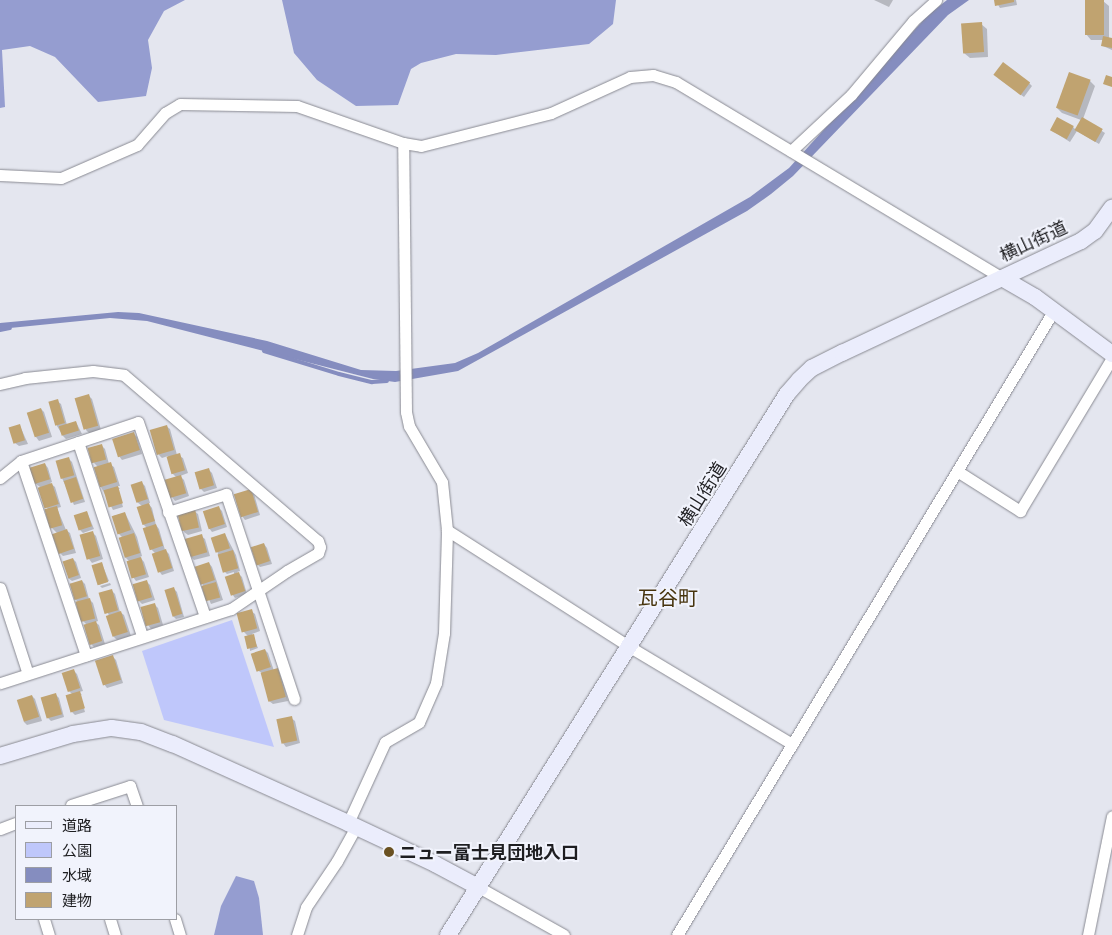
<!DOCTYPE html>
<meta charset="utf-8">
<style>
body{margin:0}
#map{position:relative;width:1112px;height:935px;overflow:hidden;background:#e4e6ef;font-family:Commissioner,"Noto Sans JP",sans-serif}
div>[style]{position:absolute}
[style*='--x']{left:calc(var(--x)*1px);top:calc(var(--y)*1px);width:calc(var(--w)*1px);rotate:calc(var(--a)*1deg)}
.green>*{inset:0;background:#bfc7fb}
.forest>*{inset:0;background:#959dd0}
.water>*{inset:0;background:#858dbf}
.shadow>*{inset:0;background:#0003}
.stream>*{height:4px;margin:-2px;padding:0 2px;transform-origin:2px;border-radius:2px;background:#858dbf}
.building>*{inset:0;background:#c0a370;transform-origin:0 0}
.roads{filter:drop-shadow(0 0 1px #898a92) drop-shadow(0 0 1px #898a92)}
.street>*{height:11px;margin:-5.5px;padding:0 5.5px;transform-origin:5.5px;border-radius:5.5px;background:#fff}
.secondary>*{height:16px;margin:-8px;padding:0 8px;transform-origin:8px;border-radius:8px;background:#ebedfc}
.dots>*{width:14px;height:14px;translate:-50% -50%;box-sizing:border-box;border:2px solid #f1f3fc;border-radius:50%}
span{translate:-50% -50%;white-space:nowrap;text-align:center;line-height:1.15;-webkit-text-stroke:4px #f1f3fc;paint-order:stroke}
.street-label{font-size:18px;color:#1e1e21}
.poi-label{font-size:18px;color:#1e1e21;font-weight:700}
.left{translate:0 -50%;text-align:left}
.quarter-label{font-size:20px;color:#47340d}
.legend{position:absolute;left:15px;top:805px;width:162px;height:115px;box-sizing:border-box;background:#f1f3fc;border:1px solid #9d9ea4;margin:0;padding:6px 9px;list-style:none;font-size:15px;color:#1e1e21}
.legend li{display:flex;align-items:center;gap:10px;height:25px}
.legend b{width:25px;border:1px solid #9d9ea4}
</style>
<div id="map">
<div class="green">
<i style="clip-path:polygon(232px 620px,274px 747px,164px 720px,142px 651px)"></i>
</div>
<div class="forest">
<i style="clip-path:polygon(0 0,185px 0,164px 11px,148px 40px,152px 68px,146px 96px,98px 102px,55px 57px,30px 46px,2px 50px,5px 107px,0 108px)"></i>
<i style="clip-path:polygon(282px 0,616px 0,613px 24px,589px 44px,496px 55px,456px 54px,421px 63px,411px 69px,398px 105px,356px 106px,317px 80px,294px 53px)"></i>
<i style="clip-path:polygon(236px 876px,254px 881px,259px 898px,263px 935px,214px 935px,221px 906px)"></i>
</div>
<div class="water">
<i style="clip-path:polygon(947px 0,969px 0,948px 15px,793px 176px,771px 194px,747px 211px,458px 371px,395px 382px,373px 379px,147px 321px,110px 318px,0 329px,0 323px,118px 312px,139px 313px,267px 341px,361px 370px,396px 371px,455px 363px,478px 353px,750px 197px,789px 168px,928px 15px)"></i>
</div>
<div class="shadow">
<i style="clip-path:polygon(874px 0,893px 0,889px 7px)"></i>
<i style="clip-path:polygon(995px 0,1016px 0,1017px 5px,1000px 8px)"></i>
<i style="clip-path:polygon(1103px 1px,1109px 6px,1109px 38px,1112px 39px,1112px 50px,1103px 46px,1103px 40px,1091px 40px,1086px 34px)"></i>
<i style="clip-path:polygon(981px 24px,987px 29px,988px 57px,970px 58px,964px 53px)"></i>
<i style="clip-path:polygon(998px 78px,1029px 83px,1032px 86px,1024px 97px)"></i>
<i style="clip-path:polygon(1090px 81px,1095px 86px,1083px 119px,1105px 133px,1099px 144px,1077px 131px,1070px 142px,1051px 130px,1073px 127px,1076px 130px,1081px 120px,1062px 113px,1057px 108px)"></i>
<i style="clip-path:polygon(88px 395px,92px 399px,101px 430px,89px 433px,86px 430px)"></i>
<i style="clip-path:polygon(57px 401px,61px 404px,67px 425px,76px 422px,82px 434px,66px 439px,63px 436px,57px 426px)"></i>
<i style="clip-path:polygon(41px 409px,44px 412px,52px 437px,39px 441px,36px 437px)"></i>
<i style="clip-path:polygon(20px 426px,28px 444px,19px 446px,15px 443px)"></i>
<i style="clip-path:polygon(166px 426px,170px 429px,177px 455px,183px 458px,188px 473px,180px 476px,184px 480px,189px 496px,175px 501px,172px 497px,177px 478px,173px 474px,168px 456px,162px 458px,159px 455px,152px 431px)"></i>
<i style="clip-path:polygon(134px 434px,137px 437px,142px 454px,122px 460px,119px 456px)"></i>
<i style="clip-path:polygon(101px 445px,105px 449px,109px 464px,114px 467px,120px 486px,117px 486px,120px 489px,118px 489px,123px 507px,113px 510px,101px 487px,98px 467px,94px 463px)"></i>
<i style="clip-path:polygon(69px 459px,72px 462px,85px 502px,74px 505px,62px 478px)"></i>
<i style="clip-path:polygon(45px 464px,48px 468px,52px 482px,50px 483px,55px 487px,61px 507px,57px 508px,66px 530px,70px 533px,76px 553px,63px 556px,60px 553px,57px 533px,52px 528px,48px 510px,40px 487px,35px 483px)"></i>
<i style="clip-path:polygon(209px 470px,212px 473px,217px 488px,204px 492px,201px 489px)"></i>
<i style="clip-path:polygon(142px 483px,145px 486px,150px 503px,148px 503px,152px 508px,156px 525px,159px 529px,165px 550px,169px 554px,174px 571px,162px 575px,159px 571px,156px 554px,151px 549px,147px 528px,143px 524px,142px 506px,137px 502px)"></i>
<i style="clip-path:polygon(250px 490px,254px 494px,260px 515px,245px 520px,242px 516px)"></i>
<i style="clip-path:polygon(219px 508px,222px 511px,227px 527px,212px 532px,209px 528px)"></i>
<i style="clip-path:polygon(194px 511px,198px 514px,202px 531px,188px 535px,184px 532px,180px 515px)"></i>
<i style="clip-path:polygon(87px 512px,94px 529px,83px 533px,80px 530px)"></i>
<i style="clip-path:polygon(125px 513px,137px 537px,142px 556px,140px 557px,144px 562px,149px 577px,136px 581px,133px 577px,130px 562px,125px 557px,122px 537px,119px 534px,113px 516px)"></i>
<i style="clip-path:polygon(93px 533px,96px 536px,103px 559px,92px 563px,89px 559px)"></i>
<i style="clip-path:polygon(225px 534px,236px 555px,240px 571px,237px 572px,242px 577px,247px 594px,235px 598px,232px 594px,234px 572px,227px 574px,224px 571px,217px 551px)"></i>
<i style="clip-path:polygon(201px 536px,205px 539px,210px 556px,194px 560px,191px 557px)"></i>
<i style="clip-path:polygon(264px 544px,267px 548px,272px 564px,260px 567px,257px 564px)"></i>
<i style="clip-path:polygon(73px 559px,76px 562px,81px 578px,72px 581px,68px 578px)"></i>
<i style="clip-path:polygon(209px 563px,212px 567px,223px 600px,211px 604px,202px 583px)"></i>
<i style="clip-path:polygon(102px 564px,109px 581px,99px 585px,93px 566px)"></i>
<i style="clip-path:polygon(82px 581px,85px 584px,89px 599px,93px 603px,98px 621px,95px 622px,99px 625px,105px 644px,94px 647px,91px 644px,87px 625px,83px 621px,79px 603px,75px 599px)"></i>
<i style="clip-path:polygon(146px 581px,150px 585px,155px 600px,142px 604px,139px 601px)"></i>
<i style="clip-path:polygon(110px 583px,111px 585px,102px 588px,100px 586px)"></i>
<i style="clip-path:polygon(174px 589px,177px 592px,184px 617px,176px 619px,173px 616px)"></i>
<i style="clip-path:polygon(111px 590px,115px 594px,120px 612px,124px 615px,131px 636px,117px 640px,113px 636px,109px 616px,101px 593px)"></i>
<i style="clip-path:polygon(154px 604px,158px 608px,163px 625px,151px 629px,148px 625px)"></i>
<i style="clip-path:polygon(251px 611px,255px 614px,260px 631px,252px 634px,258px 648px,250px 651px,249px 637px,244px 632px,239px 614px)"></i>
<i style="clip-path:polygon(265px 650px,268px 653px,274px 671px,278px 669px,281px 673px,288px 701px,273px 704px,269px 701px,262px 673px,257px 670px)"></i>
<i style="clip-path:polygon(113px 657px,116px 660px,123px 683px,107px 688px,104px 684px)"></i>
<i style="clip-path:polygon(74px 671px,77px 674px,83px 691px,79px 692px,82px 695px,80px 695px,85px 712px,75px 715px,72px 712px,73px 695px,69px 691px)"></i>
<i style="clip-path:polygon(55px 694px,59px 698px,64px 717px,51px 721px,48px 718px)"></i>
<i style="clip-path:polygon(32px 696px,35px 699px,42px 721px,27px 725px,24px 722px)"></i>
<i style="clip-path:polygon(291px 718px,295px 721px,300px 743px,286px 747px,283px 743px)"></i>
</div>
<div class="stream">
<i style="--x:0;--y:330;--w:10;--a:-11"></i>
<i style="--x:264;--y:351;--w:78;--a:17"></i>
<i style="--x:339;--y:374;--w:34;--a:14"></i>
<i style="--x:372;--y:382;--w:15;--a:-4"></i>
</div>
<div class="building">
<i style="clip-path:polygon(994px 0,1014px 0,1014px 2px,995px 6px)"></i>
<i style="left:1085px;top:0;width:19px;height:35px"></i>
<i style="left:982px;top:22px;width:30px;height:21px;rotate:86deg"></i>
<i style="clip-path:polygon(1103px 36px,1112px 38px,1112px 48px,1101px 46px)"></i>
<i style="left:1003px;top:62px;width:34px;height:16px;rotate:37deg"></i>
<i style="left:1069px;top:72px;width:23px;height:38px;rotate:20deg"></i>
<i style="clip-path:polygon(1106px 75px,1112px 77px,1112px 87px,1103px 84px)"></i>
<i style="left:1057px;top:117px;width:19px;height:15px;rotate:28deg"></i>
<i style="left:1082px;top:117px;width:24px;height:15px;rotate:30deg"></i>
<i style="left:89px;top:394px;width:33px;height:15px;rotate:74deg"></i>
<i style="left:58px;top:399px;width:25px;height:10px;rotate:74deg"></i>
<i style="left:41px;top:408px;width:26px;height:15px;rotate:72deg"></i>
<i style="left:76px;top:421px;width:10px;height:18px;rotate:73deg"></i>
<i style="left:20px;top:424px;width:17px;height:12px;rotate:73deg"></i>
<i style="left:167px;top:425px;width:26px;height:18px;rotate:74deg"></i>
<i style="left:134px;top:432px;width:19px;height:23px;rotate:72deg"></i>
<i style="left:102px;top:444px;width:16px;height:15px;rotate:75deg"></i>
<i style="left:180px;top:453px;width:18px;height:14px;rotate:74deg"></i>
<i style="left:69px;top:457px;width:19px;height:14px;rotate:74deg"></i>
<i style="left:111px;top:462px;width:21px;height:18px;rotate:73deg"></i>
<i style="left:45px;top:463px;width:17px;height:17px;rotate:73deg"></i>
<i style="left:209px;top:468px;width:18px;height:15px;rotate:74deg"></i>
<i style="left:181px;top:475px;width:19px;height:17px;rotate:74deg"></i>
<i style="left:76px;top:477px;width:23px;height:13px;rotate:72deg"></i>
<i style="left:142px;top:481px;width:19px;height:12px;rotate:72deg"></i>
<i style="left:52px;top:483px;width:22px;height:15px;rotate:72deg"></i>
<i style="left:118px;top:486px;width:18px;height:15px;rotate:74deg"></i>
<i style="left:251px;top:489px;width:24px;height:18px;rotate:73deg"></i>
<i style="left:149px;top:503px;width:19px;height:13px;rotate:72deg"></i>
<i style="left:57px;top:506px;width:20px;height:13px;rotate:75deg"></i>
<i style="left:219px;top:506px;width:19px;height:17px;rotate:72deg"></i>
<i style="left:195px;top:509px;width:19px;height:18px;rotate:78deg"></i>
<i style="left:87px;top:511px;width:16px;height:14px;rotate:72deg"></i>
<i style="left:125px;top:512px;width:19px;height:14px;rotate:72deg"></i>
<i style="left:156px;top:524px;width:23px;height:14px;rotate:72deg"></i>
<i style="left:67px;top:529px;width:21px;height:16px;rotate:71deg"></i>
<i style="left:93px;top:531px;width:26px;height:14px;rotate:74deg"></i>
<i style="left:134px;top:533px;width:21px;height:16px;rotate:73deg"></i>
<i style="left:225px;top:533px;width:16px;height:15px;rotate:72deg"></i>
<i style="left:202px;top:534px;width:19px;height:18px;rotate:74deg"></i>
<i style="left:264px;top:543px;width:19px;height:14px;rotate:72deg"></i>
<i style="left:166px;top:549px;width:20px;height:15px;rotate:72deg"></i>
<i style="left:233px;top:550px;width:19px;height:16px;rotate:74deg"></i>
<i style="left:141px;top:557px;width:18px;height:15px;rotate:74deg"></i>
<i style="left:73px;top:558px;width:18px;height:11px;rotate:71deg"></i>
<i style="left:102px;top:562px;width:21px;height:11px;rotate:73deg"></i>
<i style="left:209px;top:562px;width:19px;height:15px;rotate:72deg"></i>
<i style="left:239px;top:572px;width:20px;height:15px;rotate:72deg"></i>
<i style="left:82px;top:580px;width:17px;height:13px;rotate:73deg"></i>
<i style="left:147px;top:580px;width:18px;height:15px;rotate:74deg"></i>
<i style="left:216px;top:582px;width:16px;height:15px;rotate:75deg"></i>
<i style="left:174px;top:587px;width:28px;height:10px;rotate:73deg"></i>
<i style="left:112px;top:589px;width:22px;height:14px;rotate:74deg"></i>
<i style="left:90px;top:598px;width:21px;height:15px;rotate:76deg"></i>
<i style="left:155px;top:603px;width:20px;height:15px;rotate:75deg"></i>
<i style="left:252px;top:609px;width:20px;height:16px;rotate:75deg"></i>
<i style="left:121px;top:611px;width:22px;height:16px;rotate:72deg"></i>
<i style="left:96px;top:621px;width:21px;height:13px;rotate:73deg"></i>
<i style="left:254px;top:634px;width:13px;height:10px;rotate:77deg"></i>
<i style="left:265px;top:649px;width:19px;height:15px;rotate:72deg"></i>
<i style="left:113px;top:655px;width:26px;height:19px;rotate:72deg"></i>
<i style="left:278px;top:668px;width:30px;height:18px;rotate:75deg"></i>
<i style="left:74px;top:669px;width:20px;height:13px;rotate:72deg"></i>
<i style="left:80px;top:691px;width:18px;height:15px;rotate:74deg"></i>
<i style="left:56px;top:693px;width:22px;height:16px;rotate:74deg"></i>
<i style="left:32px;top:695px;width:23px;height:16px;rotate:72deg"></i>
<i style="left:292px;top:716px;width:25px;height:16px;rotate:78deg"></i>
</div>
<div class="roads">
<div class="street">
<i style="--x:791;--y:151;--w:82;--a:-43"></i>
<i style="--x:851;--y:95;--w:97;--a:-50"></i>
<i style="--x:913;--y:21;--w:31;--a:-42"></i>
<i style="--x:0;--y:175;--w:61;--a:2.8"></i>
<i style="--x:61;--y:178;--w:83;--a:-23.5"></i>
<i style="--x:137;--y:145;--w:43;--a:-48.8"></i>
<i style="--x:165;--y:113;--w:17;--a:-31"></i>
<i style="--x:180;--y:104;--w:117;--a:1"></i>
<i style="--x:297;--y:106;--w:112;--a:19.2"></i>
<i style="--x:403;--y:143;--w:18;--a:9"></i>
<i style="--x:421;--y:146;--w:134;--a:-14.2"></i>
<i style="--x:551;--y:113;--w:87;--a:-24.5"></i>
<i style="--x:630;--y:77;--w:23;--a:-5"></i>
<i style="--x:653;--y:75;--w:24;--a:17"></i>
<i style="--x:676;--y:82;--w:380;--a:31"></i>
<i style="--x:0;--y:384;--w:26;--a:-13"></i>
<i style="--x:25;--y:378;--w:68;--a:-5.9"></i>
<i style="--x:93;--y:371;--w:31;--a:7"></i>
<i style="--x:124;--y:375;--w:255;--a:40.6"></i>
<i style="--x:318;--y:541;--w:6;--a:72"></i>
<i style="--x:320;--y:547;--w:6;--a:108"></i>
<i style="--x:318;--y:553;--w:36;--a:150"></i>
<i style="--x:287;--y:571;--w:68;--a:145.8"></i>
<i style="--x:231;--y:609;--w:243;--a:162.2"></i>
<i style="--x:78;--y:442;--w:204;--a:71.7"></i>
<i style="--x:21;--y:461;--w:205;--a:71.5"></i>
<i style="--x:957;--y:471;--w:75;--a:32.4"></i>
<i style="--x:1020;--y:511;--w:179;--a:-59"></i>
<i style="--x:0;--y:478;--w:27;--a:-39"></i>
<i style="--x:21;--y:461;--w:123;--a:-18.4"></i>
<i style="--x:138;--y:422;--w:206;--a:71"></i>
<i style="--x:168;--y:512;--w:61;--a:-17.2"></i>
<i style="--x:226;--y:494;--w:216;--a:71.6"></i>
<i style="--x:447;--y:530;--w:217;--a:32.6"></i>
<i style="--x:630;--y:647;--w:189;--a:30.9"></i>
<i style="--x:0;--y:588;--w:90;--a:72"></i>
<i style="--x:71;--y:805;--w:62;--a:-17.9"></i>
<i style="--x:130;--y:786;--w:21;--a:71"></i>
<i style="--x:348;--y:823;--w:89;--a:-65.4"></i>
<i style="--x:385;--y:742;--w:39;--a:-30"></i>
<i style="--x:419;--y:722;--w:43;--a:-66.4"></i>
<i style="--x:436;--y:683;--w:51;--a:-80.9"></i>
<i style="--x:444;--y:633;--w:103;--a:-88.3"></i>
<i style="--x:447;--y:530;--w:48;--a:-95.9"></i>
<i style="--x:442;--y:482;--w:65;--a:-120.5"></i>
<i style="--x:409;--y:426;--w:14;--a:-102"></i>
<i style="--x:406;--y:412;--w:269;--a:-90.6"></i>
<i style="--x:0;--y:829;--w:17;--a:-21"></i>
<i style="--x:480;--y:888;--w:96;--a:29.2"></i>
<i style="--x:44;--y:919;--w:17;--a:73"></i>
<i style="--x:110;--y:919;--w:17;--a:73"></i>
<i style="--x:175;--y:919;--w:17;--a:73"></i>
<i style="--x:297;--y:935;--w:29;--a:-72"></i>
<i style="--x:306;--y:907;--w:55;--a:-56"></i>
<i style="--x:337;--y:861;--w:39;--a:-61"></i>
<i style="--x:677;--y:935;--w:730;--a:-58.9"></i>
<i style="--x:1088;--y:935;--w:121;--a:-78.6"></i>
</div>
<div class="secondary">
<i style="--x:1002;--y:278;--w:38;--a:30"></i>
<i style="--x:1035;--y:297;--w:96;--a:36.5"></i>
<i style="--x:0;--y:756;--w:76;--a:-16.8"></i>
<i style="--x:73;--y:734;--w:39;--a:-9"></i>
<i style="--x:112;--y:728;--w:29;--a:8"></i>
<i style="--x:141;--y:732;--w:34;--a:21"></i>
<i style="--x:173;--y:744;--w:192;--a:24.3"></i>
<i style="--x:348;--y:823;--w:96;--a:25.2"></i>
<i style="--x:435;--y:864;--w:51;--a:28.1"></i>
<i style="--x:448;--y:935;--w:638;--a:-57.93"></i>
<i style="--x:787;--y:394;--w:18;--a:-49"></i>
<i style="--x:799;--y:380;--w:18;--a:-43"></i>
<i style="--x:812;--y:368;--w:34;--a:-27"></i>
<i style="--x:842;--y:353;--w:264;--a:-25.1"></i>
<i style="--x:1081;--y:241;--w:17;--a:-36"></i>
<i style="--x:1095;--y:231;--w:29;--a:-54"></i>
</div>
</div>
<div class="dots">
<i style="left:389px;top:852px;background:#6a5122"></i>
</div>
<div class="street-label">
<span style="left:1033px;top:241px;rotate:-25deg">横山街道</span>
<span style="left:702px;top:494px;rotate:-58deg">横山街道</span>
</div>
<div class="poi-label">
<span class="left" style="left:399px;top:852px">ニュー富士見団地入口</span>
</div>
<div class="quarter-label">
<span style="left:668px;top:597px">瓦谷町</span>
</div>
<ul class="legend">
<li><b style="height:6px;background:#ebedfc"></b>道路</li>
<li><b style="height:14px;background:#bfc7fb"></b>公園</li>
<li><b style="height:14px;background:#858dbf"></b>水域</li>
<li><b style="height:14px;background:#c0a370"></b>建物</li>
</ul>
</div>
